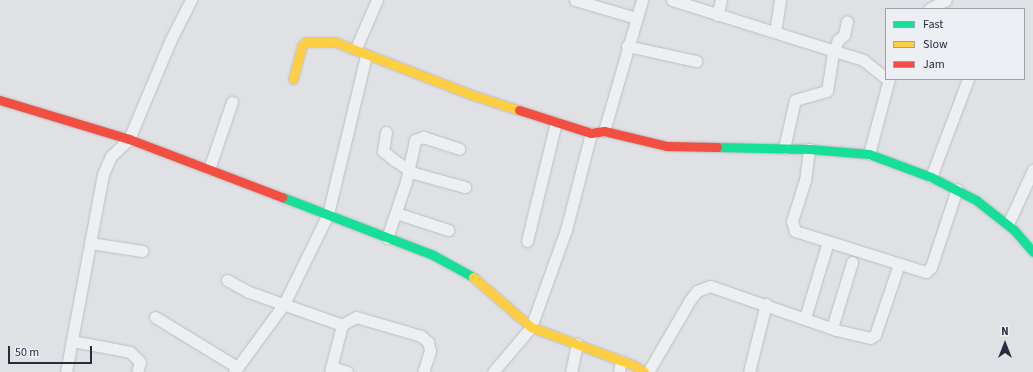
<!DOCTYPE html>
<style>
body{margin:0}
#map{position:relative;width:1033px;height:372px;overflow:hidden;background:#dfe1e4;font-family:"Source Sans 3",sans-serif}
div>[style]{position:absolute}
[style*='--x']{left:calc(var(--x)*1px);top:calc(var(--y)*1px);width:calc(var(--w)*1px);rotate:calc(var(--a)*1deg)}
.roads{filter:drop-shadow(0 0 1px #bcbec1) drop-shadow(0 0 1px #bcbec1)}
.street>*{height:11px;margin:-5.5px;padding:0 5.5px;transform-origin:5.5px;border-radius:5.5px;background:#eeeff1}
.fast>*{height:9px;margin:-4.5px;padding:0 4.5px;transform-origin:4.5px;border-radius:4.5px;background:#16e098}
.slow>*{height:9px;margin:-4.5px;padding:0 4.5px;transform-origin:4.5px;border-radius:4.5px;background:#ffcf43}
.jam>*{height:9px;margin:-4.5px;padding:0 4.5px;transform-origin:4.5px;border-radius:4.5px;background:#f24e42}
span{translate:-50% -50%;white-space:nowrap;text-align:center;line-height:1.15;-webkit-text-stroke:4px #eceff4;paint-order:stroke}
.legend{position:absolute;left:885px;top:8px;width:140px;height:72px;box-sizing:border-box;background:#eceff4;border:1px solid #9da1aa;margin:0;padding:5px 7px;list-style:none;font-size:12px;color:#272d3c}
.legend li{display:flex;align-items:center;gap:8px;height:20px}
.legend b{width:20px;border:1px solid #9da1aa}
.north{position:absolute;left:985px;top:324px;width:40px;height:40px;-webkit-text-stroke:3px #eceff4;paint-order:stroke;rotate:0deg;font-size:11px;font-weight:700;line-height:16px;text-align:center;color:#272d3c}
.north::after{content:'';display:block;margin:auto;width:14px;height:18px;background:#272d3c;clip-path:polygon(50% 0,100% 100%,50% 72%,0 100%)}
.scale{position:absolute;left:8px;top:346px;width:84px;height:18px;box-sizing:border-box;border:2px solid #272d3c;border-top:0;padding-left:5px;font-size:12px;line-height:14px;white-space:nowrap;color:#272d3c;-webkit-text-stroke:3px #eceff4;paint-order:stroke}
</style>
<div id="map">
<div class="roads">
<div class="street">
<i style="--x:575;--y:0;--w:64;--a:16.4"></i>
<i style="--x:672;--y:0;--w:188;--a:17.4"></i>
<i style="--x:851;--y:56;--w:13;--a:18"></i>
<i style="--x:863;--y:60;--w:29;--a:38"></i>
<i style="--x:929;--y:9;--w:19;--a:-28"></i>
<i style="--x:717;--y:15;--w:16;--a:-75"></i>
<i style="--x:775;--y:32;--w:32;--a:-81"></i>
<i style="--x:627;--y:46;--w:71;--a:12.3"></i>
<i style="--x:356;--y:48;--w:52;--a:-66.4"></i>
<i style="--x:604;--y:131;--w:136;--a:-73.8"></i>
<i style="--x:386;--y:132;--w:19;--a:99"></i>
<i style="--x:383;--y:151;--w:14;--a:39"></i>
<i style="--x:394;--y:160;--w:24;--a:33"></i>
<i style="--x:414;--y:173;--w:53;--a:15.4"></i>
<i style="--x:784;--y:148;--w:49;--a:-77.1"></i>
<i style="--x:795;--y:100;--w:33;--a:-16"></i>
<i style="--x:827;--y:91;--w:38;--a:-81"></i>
<i style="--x:833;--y:53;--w:14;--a:-69"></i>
<i style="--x:838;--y:40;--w:8;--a:-40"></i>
<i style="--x:844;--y:35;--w:14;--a:-78"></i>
<i style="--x:809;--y:149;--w:31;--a:97"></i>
<i style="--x:805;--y:180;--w:43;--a:107.6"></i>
<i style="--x:792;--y:221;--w:10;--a:73"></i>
<i style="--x:795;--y:231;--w:137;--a:17.4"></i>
<i style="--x:926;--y:272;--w:7;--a:-45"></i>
<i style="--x:931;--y:267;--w:82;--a:-71.6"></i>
<i style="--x:869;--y:154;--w:78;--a:-75.1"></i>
<i style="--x:209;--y:169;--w:71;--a:-71.1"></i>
<i style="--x:931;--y:177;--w:105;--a:-69.3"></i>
<i style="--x:396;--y:213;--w:55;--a:18.1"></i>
<i style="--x:1008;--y:224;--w:60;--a:-65.2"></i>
<i style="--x:387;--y:238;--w:59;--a:-71.3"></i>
<i style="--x:406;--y:182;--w:43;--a:-77.9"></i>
<i style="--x:415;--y:140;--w:9;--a:-21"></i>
<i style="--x:423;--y:137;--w:38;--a:18"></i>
<i style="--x:527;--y:241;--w:122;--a:-76.3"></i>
<i style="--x:90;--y:243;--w:53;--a:8.7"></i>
<i style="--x:227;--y:280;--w:25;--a:29"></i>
<i style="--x:249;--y:292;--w:99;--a:19.5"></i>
<i style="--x:342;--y:325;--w:49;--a:104.3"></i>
<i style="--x:155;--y:317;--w:96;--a:31.4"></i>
<i style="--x:805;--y:318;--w:79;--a:-73.2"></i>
<i style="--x:342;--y:325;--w:16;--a:-30"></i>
<i style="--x:356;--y:317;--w:68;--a:16.3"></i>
<i style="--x:421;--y:336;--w:9;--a:41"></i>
<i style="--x:428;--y:342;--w:9;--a:77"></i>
<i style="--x:430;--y:351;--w:22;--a:108"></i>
<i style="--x:832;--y:328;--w:69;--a:-73.1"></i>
<i style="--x:72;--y:341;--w:59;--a:10.7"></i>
<i style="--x:130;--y:352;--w:14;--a:45"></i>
<i style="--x:140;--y:362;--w:10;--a:107"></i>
<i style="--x:331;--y:367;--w:17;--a:17"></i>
<i style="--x:66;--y:372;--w:201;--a:-79.4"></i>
<i style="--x:103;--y:174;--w:20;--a:-66"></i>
<i style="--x:111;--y:156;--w:25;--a:-43"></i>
<i style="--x:129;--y:139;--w:108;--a:-67.2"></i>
<i style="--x:171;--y:39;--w:44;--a:-62.9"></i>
<i style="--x:234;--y:372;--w:84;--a:-53.7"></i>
<i style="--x:284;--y:304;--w:100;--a:-63.9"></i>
<i style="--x:328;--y:214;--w:163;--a:-76.5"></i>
<i style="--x:493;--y:372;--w:59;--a:-49.8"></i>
<i style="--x:531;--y:327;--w:103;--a:-70.2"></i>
<i style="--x:566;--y:230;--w:100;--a:-75.5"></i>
<i style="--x:571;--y:372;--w:29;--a:-78"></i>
<i style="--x:619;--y:372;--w:11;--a:-80"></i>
<i style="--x:648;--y:372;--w:83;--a:-59.7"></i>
<i style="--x:690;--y:300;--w:11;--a:-52"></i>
<i style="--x:697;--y:291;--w:14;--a:-21"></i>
<i style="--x:710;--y:286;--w:133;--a:19.2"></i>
<i style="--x:836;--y:330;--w:35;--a:13"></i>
<i style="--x:870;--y:338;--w:6;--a:-31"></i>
<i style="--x:875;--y:335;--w:75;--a:-71.3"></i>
<i style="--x:749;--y:372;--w:70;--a:-76"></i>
</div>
<div class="fast">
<i style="--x:717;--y:147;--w:92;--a:1.2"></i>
<i style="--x:809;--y:149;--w:60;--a:4.8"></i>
<i style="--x:869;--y:154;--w:66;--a:20.4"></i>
<i style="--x:931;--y:177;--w:51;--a:27.1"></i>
<i style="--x:976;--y:200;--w:48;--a:38.3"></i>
<i style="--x:1014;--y:230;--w:29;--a:49"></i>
<i style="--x:282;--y:197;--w:162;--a:21"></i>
<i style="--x:433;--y:255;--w:46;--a:28.8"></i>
</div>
<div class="slow">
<i style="--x:293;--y:79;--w:35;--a:-75"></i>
<i style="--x:302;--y:45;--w:5;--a:-37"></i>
<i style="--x:306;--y:42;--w:29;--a:0"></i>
<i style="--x:335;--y:42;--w:150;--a:21.1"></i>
<i style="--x:475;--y:96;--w:46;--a:17.7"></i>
<i style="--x:473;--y:277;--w:77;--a:40.8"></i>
<i style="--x:531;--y:327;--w:109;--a:20.4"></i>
<i style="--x:633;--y:365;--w:13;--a:32"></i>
</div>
<div class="jam">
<i style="--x:0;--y:100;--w:135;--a:16.8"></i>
<i style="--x:129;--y:139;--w:164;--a:20.8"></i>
<i style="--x:519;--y:110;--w:76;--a:17.7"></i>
<i style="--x:591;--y:133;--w:13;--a:-9"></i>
<i style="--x:604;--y:131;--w:65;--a:13.4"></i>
<i style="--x:667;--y:146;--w:50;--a:1.1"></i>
</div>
</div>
<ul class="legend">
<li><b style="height:5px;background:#16e098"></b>Fast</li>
<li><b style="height:5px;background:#ffcf43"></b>Slow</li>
<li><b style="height:5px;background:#f24e42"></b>Jam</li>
</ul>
<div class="north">N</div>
<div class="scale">50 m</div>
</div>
